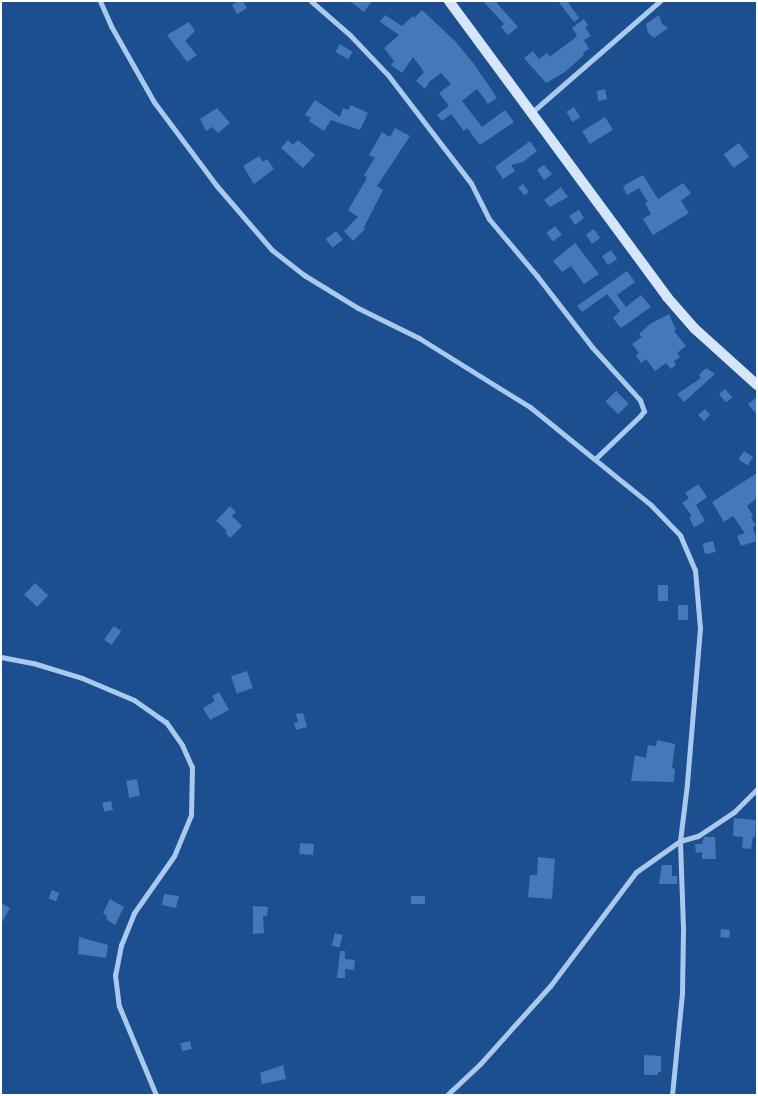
<!DOCTYPE html>
<style>
body{margin:0}
#map{position:relative;width:758px;height:1096px;overflow:hidden;background:#1b4f8f;font-family:"DejaVu Sans",sans-serif}
div>[style]{position:absolute}
[style*='--x']{left:calc(var(--x)*1px);top:calc(var(--y)*1px);width:calc(var(--w)*1px);rotate:calc(var(--a)*1deg)}
.building>*{inset:0;background:#4478b7;transform-origin:0 0}
.minor>*{height:5px;margin:-2.5px;padding:0 2.5px;transform-origin:2.5px;border-radius:2.5px;background:#a9c9ee}
.secondary>*{height:10px;margin:-5px;padding:0 5px;transform-origin:5px;border-radius:5px;background:#d6e6fa}
span{translate:-50% -50%;white-space:nowrap;text-align:center;line-height:1.15;-webkit-text-stroke:5px #1b4f8f;paint-order:stroke}
.frame{position:absolute;inset:0;border:2px solid #fff;pointer-events:none}
</style>
<div id="map">
<div class="building">
<i style="clip-path:polygon(238px 1px,243px 1px,247px 8px,237px 14px,232px 5px)"></i>
<i style="clip-path:polygon(350px 1px,372px 1px,364px 12px)"></i>
<i style="clip-path:polygon(483px 1px,495px 1px,518px 27px,508px 35px,501px 27px,504px 24px)"></i>
<i style="clip-path:polygon(558px 1px,567px 1px,579px 18px,574px 22px)"></i>
<i style="clip-path:polygon(422px 10px,455px 41px,474px 64px,497px 98px,488px 104px,477px 89px,462px 101px,482px 127px,505px 110px,514px 122px,480px 145px,467px 128px,464px 131px,451px 114px,442px 121px,437px 115px,449px 106px,439px 93px,451px 84px,441px 73px,429px 82px,425px 89px,416px 81px,424px 72px,413px 57px,402px 73px,391px 65px,394px 61px,384px 48px,399px 35px,380px 22px,385px 15px,402px 26px,413px 16px,414px 18px)"></i>
<i style="clip-path:polygon(659px 15px,662px 24px,668px 28px,654px 38px,648px 33px,646px 24px)"></i>
<i style="clip-path:polygon(584px 19px,588px 25px,585px 27px,591px 36px,584px 40px,589px 49px,583px 53px,584px 55px,565px 72px,546px 83px,524px 58px,533px 51px,539px 59px,547px 53px,550px 57px,552px 55px,575px 38px,577px 35px,572px 28px)"></i>
<i style="clip-path:polygon(189px 22px,195px 31px,185px 41px,197px 55px,187px 62px,167px 35px)"></i>
<i style="left:340px;top:44px;width:15px;height:9px;rotate:32deg"></i>
<i style="clip-path:polygon(605px 89px,607px 99px,598px 101px,597px 91px)"></i>
<i style="clip-path:polygon(315px 100px,340px 117px,343px 108px,348px 110px,351px 105px,368px 113px,360px 130px,331px 120px,324px 131px,309px 121px,311px 118px,305px 115px)"></i>
<i style="left:574px;top:107px;width:12px;height:9px;rotate:59deg"></i>
<i style="clip-path:polygon(217px 108px,230px 123px,218px 133px,212px 127px,206px 131px,200px 119px)"></i>
<i style="left:605px;top:117px;width:15px;height:27px;rotate:58deg"></i>
<i style="clip-path:polygon(395px 128px,410px 136px,377px 186px,383px 190px,364px 227px,365px 229px,353px 241px,344px 231px,358px 217px,348px 210px,367px 178px,364px 175px,375px 158px,369px 155px,382px 132px,390px 137px)"></i>
<i style="clip-path:polygon(288px 140px,293px 145px,298px 140px,315px 155px,303px 168px,281px 148px)"></i>
<i style="clip-path:polygon(530px 141px,537px 151px,523px 162px,511px 165px,515px 171px,503px 179px,495px 167px)"></i>
<i style="left:739px;top:143px;width:17px;height:19px;rotate:54deg"></i>
<i style="clip-path:polygon(259px 156px,263px 162px,267px 159px,274px 169px,254px 184px,243px 166px)"></i>
<i style="clip-path:polygon(544px 165px,552px 174px,544px 180px,537px 170px)"></i>
<i style="clip-path:polygon(643px 175px,658px 199px,683px 183px,691px 193px,681px 201px,689px 213px,653px 235px,643px 219px,651px 214px,645px 203px,648px 202px,639px 188px,627px 195px,623px 186px)"></i>
<i style="left:523px;top:184px;width:10px;height:6px;rotate:53deg"></i>
<i style="clip-path:polygon(561px 187px,568px 197px,550px 207px,544px 200px)"></i>
<i style="clip-path:polygon(579px 210px,584px 218px,575px 225px,569px 216px)"></i>
<i style="left:555px;top:226px;width:11px;height:11px;rotate:52deg"></i>
<i style="left:594px;top:229px;width:11px;height:10px;rotate:56deg"></i>
<i style="left:336px;top:231px;width:11px;height:13px;rotate:52deg"></i>
<i style="clip-path:polygon(575px 243px,599px 274px,584px 284px,571px 266px,562px 272px,553px 261px)"></i>
<i style="left:611px;top:250px;width:11px;height:11px;rotate:56deg"></i>
<i style="clip-path:polygon(627px 271px,635px 282px,617px 295px,626px 307px,641px 295px,651px 307px,621px 328px,613px 318px,620px 311px,607px 294px,582px 312px,577px 306px)"></i>
<i style="clip-path:polygon(669px 314px,676px 330px,674px 331px,686px 346px,677px 353px,680px 357px,674px 361px,676px 365px,671px 369px,666px 363px,655px 371px,646px 359px,641px 363px,636px 356px,639px 353px,632px 344px,642px 337px,639px 334px,650px 324px)"></i>
<i style="clip-path:polygon(706px 368px,715px 374px,684px 402px,677px 394px,701px 378px,699px 375px)"></i>
<i style="left:725px;top:389px;width:11px;height:8px;rotate:49deg"></i>
<i style="left:616px;top:391px;width:18px;height:15px;rotate:45deg"></i>
<i style="clip-path:polygon(757px 397px,757px 415px,748px 404px)"></i>
<i style="clip-path:polygon(705px 409px,710px 415px,704px 421px,698px 415px)"></i>
<i style="left:744px;top:451px;width:11px;height:10px;rotate:34deg"></i>
<i style="clip-path:polygon(757px 473px,757px 498px,747px 506px,753px 516px,751px 517px,756px 526px,753px 527px,757px 541px,741px 546px,737px 536px,745px 533px,733px 516px,724px 522px,712px 502px)"></i>
<i style="clip-path:polygon(698px 484px,707px 497px,696px 505px,705px 521px,694px 527px,689px 517px,692px 516px,682px 503px,689px 498px,685px 493px)"></i>
<i style="clip-path:polygon(230px 506px,236px 512px,232px 516px,242px 526px,230px 538px,225px 532px,227px 531px,216px 521px)"></i>
<i style="left:713px;top:541px;width:11px;height:11px;rotate:75deg"></i>
<i style="left:35px;top:583px;width:18px;height:16px;rotate:43deg"></i>
<i style="left:658px;top:585px;width:10px;height:16px"></i>
<i style="left:678px;top:605px;width:10px;height:15px"></i>
<i style="left:114px;top:626px;width:9px;height:17px;rotate:36deg"></i>
<i style="left:247px;top:671px;width:18px;height:17px;rotate:71deg"></i>
<i style="clip-path:polygon(219px 692px,229px 710px,210px 720px,203px 708px,215px 701px,212px 696px)"></i>
<i style="clip-path:polygon(303px 713px,307px 727px,296px 730px,294px 723px,298px 722px,296px 714px)"></i>
<i style="clip-path:polygon(657px 740px,675px 744px,672px 768px,675px 769px,674px 782px,631px 781px,635px 755px,646px 758px,648px 745px,656px 746px)"></i>
<i style="left:137px;top:779px;width:17px;height:11px;rotate:80deg"></i>
<i style="left:111px;top:801px;width:9px;height:9px;rotate:77deg"></i>
<i style="clip-path:polygon(734px 818px,756px 820px,755px 837px,753px 837px,751px 849px,742px 848px,743px 837px,733px 836px)"></i>
<i style="clip-path:polygon(704px 837px,715px 837px,716px 859px,702px 859px,702px 852px,696px 853px,695px 844px,702px 844px)"></i>
<i style="left:300px;top:843px;width:14px;height:11px;rotate:4deg"></i>
<i style="clip-path:polygon(538px 857px,555px 859px,552px 899px,528px 897px,530px 875px,537px 875px)"></i>
<i style="clip-path:polygon(662px 865px,672px 865px,672px 876px,677px 876px,677px 884px,659px 884px)"></i>
<i style="left:52px;top:890px;width:8px;height:9px;rotate:23deg"></i>
<i style="clip-path:polygon(164px 894px,179px 896px,176px 908px,162px 905px)"></i>
<i style="left:411px;top:896px;width:14px;height:8px"></i>
<i style="clip-path:polygon(110px 899px,124px 907px,115px 925px,106px 919px,107px 916px,103px 913px)"></i>
<i style="clip-path:polygon(1px 903px,10px 908px,1px 924px)"></i>
<i style="clip-path:polygon(253px 906px,268px 907px,267px 916px,263px 916px,264px 933px,253px 934px)"></i>
<i style="left:721px;top:929px;width:9px;height:8px;rotate:6deg"></i>
<i style="left:335px;top:933px;width:8px;height:13px;rotate:14deg"></i>
<i style="clip-path:polygon(79px 937px,108px 945px,106px 958px,78px 954px)"></i>
<i style="clip-path:polygon(340px 951px,345px 951px,345px 959px,355px 960px,354px 970px,345px 969px,345px 978px,337px 978px)"></i>
<i style="left:190px;top:1041px;width:8px;height:10px;rotate:76deg"></i>
<i style="clip-path:polygon(644px 1055px,661px 1056px,661px 1072px,658px 1072px,658px 1075px,644px 1075px)"></i>
<i style="clip-path:polygon(283px 1065px,286px 1079px,262px 1084px,260px 1073px)"></i>
</div>
<div class="minor">
<i style="--x:100;--y:1;--w:27;--a:66"></i>
<i style="--x:111;--y:26;--w:87;--a:60.5"></i>
<i style="--x:154;--y:102;--w:104;--a:53.2"></i>
<i style="--x:216;--y:185;--w:86;--a:49.3"></i>
<i style="--x:272;--y:250;--w:41;--a:38"></i>
<i style="--x:304;--y:275;--w:63;--a:31.4"></i>
<i style="--x:358;--y:308;--w:68;--a:26.2"></i>
<i style="--x:419;--y:338;--w:131;--a:31.9"></i>
<i style="--x:530;--y:407;--w:156;--a:39"></i>
<i style="--x:651;--y:505;--w:42;--a:46"></i>
<i style="--x:680;--y:535;--w:38;--a:67"></i>
<i style="--x:695;--y:570;--w:58;--a:85.1"></i>
<i style="--x:700;--y:628;--w:157;--a:94.8"></i>
<i style="--x:687;--y:784;--w:57;--a:97"></i>
<i style="--x:680;--y:841;--w:54;--a:144.8"></i>
<i style="--x:636;--y:872;--w:143;--a:127"></i>
<i style="--x:550;--y:986;--w:105;--a:131.9"></i>
<i style="--x:480;--y:1064;--w:45;--a:136.8"></i>
<i style="--x:311;--y:1;--w:52;--a:41.1"></i>
<i style="--x:350;--y:35;--w:55;--a:46.5"></i>
<i style="--x:388;--y:75;--w:136;--a:52.5"></i>
<i style="--x:471;--y:183;--w:40;--a:63.4"></i>
<i style="--x:489;--y:219;--w:75;--a:49.9"></i>
<i style="--x:537;--y:276;--w:90;--a:52.2"></i>
<i style="--x:592;--y:347;--w:72;--a:47.8"></i>
<i style="--x:640;--y:400;--w:12;--a:70"></i>
<i style="--x:644;--y:411;--w:6;--a:129"></i>
<i style="--x:640;--y:416;--w:62;--a:136.3"></i>
<i style="--x:531;--y:113;--w:171;--a:-41"></i>
<i style="--x:1;--y:657;--w:33;--a:11"></i>
<i style="--x:33;--y:663;--w:51;--a:17"></i>
<i style="--x:82;--y:678;--w:56;--a:22.9"></i>
<i style="--x:134;--y:700;--w:39;--a:35"></i>
<i style="--x:166;--y:722;--w:28;--a:55"></i>
<i style="--x:182;--y:745;--w:24;--a:66"></i>
<i style="--x:192;--y:767;--w:48;--a:91.2"></i>
<i style="--x:191;--y:815;--w:44;--a:112.5"></i>
<i style="--x:174;--y:856;--w:70;--a:125.1"></i>
<i style="--x:134;--y:913;--w:35;--a:112"></i>
<i style="--x:121;--y:945;--w:31;--a:101"></i>
<i style="--x:115;--y:975;--w:31;--a:83"></i>
<i style="--x:119;--y:1006;--w:96;--a:67.4"></i>
<i style="--x:672;--y:1095;--w:102;--a:-84.4"></i>
<i style="--x:682;--y:993;--w:65;--a:-89.1"></i>
<i style="--x:683;--y:928;--w:87;--a:-92"></i>
<i style="--x:680;--y:841;--w:19;--a:-16"></i>
<i style="--x:698;--y:836;--w:43;--a:-33.7"></i>
<i style="--x:734;--y:812;--w:33;--a:-45"></i>
</div>
<div class="secondary">
<i style="--x:449;--y:1;--w:368;--a:53.6"></i>
<i style="--x:667;--y:297;--w:41;--a:48.9"></i>
<i style="--x:694;--y:328;--w:85;--a:42.1"></i>
</div>
<div class="frame"></div>
</div>
